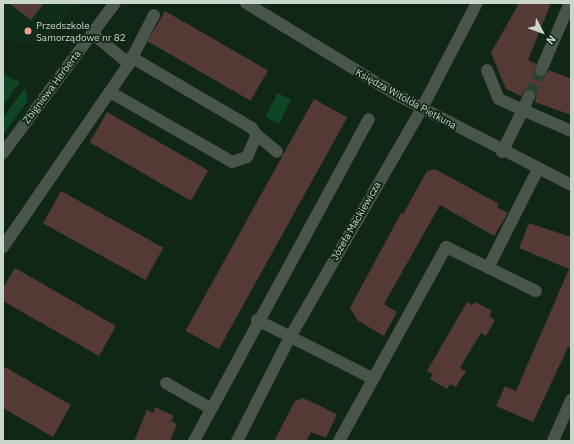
<!DOCTYPE html>
<meta charset="utf-8">
<style>
body{margin:0}
#map{position:relative;width:574px;height:444px;overflow:hidden;background:#102617;font-family:"IBM Plex Sans",sans-serif}
div>[style]{position:absolute}
[style*='--x']{left:calc(var(--x)*1px);top:calc(var(--y)*1px);width:calc(var(--w)*1px);rotate:calc(var(--a)*1deg)}
.built>*{inset:0;background:#0f2d19}
.green>*{inset:0;background:#0e4524;transform-origin:0 0}
.building>*{inset:0;background:#553935;transform-origin:0 0}
.street-tunnel>*{height:12px;margin-top:-6px;transform-origin:0;background:repeating-linear-gradient(90deg,#2c4032 0 12px,transparent 0 18px)}
.street>*{height:12px;margin:-6px;padding:0 6px;transform-origin:6px;border-radius:6px;background:#49544c}
.dots>*{width:11px;height:11px;translate:-50% -50%;box-sizing:border-box;border:2px solid #102617;border-radius:50%}
span{translate:-50% -50%;white-space:nowrap;text-align:center;line-height:1.15;-webkit-text-stroke:3.5px #102617;paint-order:stroke}
.poi-label{font-size:10px;color:#c9d6cc}
.left{translate:0 -50%;text-align:left}
.street-label{font-size:10px;color:#c9d6cc}
.frame{position:absolute;inset:0;border:4px solid #c9d6cc;pointer-events:none}
.north{position:absolute;left:522px;top:12px;width:40px;height:40px;-webkit-text-stroke:3px #102617;paint-order:stroke;rotate:131deg;font-size:11px;font-weight:700;line-height:16px;text-align:center;color:#c9d6cc}
.north::after{content:'';display:block;margin:auto;width:14px;height:18px;background:#c9d6cc;clip-path:polygon(50% 0,100% 100%,50% 72%,0 100%)}
</style>
<div id="map">
<div class="built">
<i style="clip-path:polygon(3px 3px,76px 3px,42px 46px,3px 40px)"></i>
</div>
<div class="green">
<i style="clip-path:polygon(3px 74px,20px 82px,3px 105px)"></i>
<i style="clip-path:polygon(25px 88px,28px 101px,3px 134px,3px 118px)"></i>
<i style="left:278px;top:93px;width:15px;height:27px;rotate:28deg"></i>
</div>
<div class="building">
<i style="clip-path:polygon(9px 3px,44px 3px,31px 20px)"></i>
<i style="clip-path:polygon(519px 3px,551px 3px,528px 60px,536px 64px,534px 71px,538px 77px,545px 76px,549px 70px,571px 79px,571px 115px,535px 102px,536px 95px,532px 89px,525px 90px,521px 96px,506px 89px,491px 53px)"></i>
<i style="left:165px;top:11px;width:119px;height:35px;rotate:30deg"></i>
<i style="left:314px;top:99px;width:38px;height:265px;rotate:29deg"></i>
<i style="left:107px;top:112px;width:117px;height:35px;rotate:30deg"></i>
<i style="clip-path:polygon(435px 169px,499px 204px,497px 207px,508px 213px,494px 236px,440px 205px,384px 304px,397px 312px,384px 336px,358px 321px,350px 308px,401px 213px,403px 214px,427px 171px)"></i>
<i style="left:61px;top:191px;width:117px;height:37px;rotate:29deg"></i>
<i style="clip-path:polygon(529px 223px,571px 237px,571px 348px,568px 347px,533px 422px,496px 406px,505px 386px,516px 391px,569px 269px,519px 248px)"></i>
<i style="clip-path:polygon(15px 268px,116px 326px,99px 356px,3px 301px,3px 288px)"></i>
<i style="clip-path:polygon(467px 302px,472px 305px,475px 302px,492px 311px,489px 316px,495px 320px,486px 336px,481px 333px,471px 349px,460px 368px,466px 371px,456px 387px,450px 384px,447px 389px,430px 379px,433px 374px,427px 371px)"></i>
<i style="clip-path:polygon(3px 366px,71px 405px,53px 437px,3px 408px)"></i>
<i style="clip-path:polygon(303px 398px,337px 414px,326px 438px,311px 432px,306px 441px,274px 441px,295px 401px)"></i>
<i style="clip-path:polygon(155px 407px,174px 416px,171px 421px,177px 424px,170px 441px,134px 441px,147px 410px,153px 413px)"></i>
</div>
<div class="street-tunnel">
<i style="--x:529;--y:96;--w:29;--a:-65"></i>
</div>
<div class="street">
<i style="--x:246;--y:3;--w:177;--a:31.4"></i>
<i style="--x:397;--y:95;--w:196;--a:27.3"></i>
<i style="--x:129;--y:64;--w:55;--a:-63"></i>
<i style="--x:487;--y:70;--w:31;--a:68"></i>
<i style="--x:499;--y:99;--w:26;--a:25"></i>
<i style="--x:523;--y:110;--w:15;--a:-67"></i>
<i style="--x:541;--y:70;--w:73;--a:-66.6"></i>
<i style="--x:110;--y:92;--w:141;--a:29.8"></i>
<i style="--x:232;--y:162;--w:16;--a:-18"></i>
<i style="--x:247;--y:157;--w:24;--a:-66"></i>
<i style="--x:257;--y:135;--w:9;--a:-126"></i>
<i style="--x:252;--y:128;--w:140;--a:-149.6"></i>
<i style="--x:257;--y:135;--w:26;--a:40"></i>
<i style="--x:502;--y:152;--w:47;--a:-63.4"></i>
<i style="--x:523;--y:110;--w:52;--a:23.6"></i>
<i style="--x:3;--y:153;--w:187;--a:-53.3"></i>
<i style="--x:3;--y:247;--w:222;--a:-55.5"></i>
<i style="--x:129;--y:64;--w:48;--a:-140"></i>
<i style="--x:488;--y:268;--w:111;--a:-63.2"></i>
<i style="--x:257;--y:320;--w:129;--a:26.8"></i>
<i style="--x:166;--y:383;--w:51;--a:29.6"></i>
<i style="--x:194;--y:441;--w:366;--a:-61.5"></i>
<i style="--x:237;--y:441;--w:117;--a:-63"></i>
<i style="--x:290;--y:337;--w:264;--a:-60"></i>
<i style="--x:422;--y:108;--w:119;--a:-62.4"></i>
<i style="--x:339;--y:441;--w:222;--a:-61.1"></i>
<i style="--x:446;--y:247;--w:100;--a:26.1"></i>
<i style="--x:553;--y:441;--w:45;--a:-66.3"></i>
</div>
<div class="dots">
<i style="left:28px;top:31px;background:#f59c91"></i>
</div>
<div class="poi-label">
<span class="left" style="left:36px;top:31px">Przedszkole<br>Samorządowe nr 82</span>
</div>
<div class="street-label">
<span style="left:52px;top:87px;rotate:-53deg">Zbigniewa Herberta</span>
<span style="left:406px;top:99px;rotate:29deg">Księdza Witolda Pietkuna</span>
<span style="left:356px;top:221px;rotate:-60deg">Józefa Mackiewicza</span>
</div>
<div class="frame"></div>
<div class="north">N</div>
</div>
